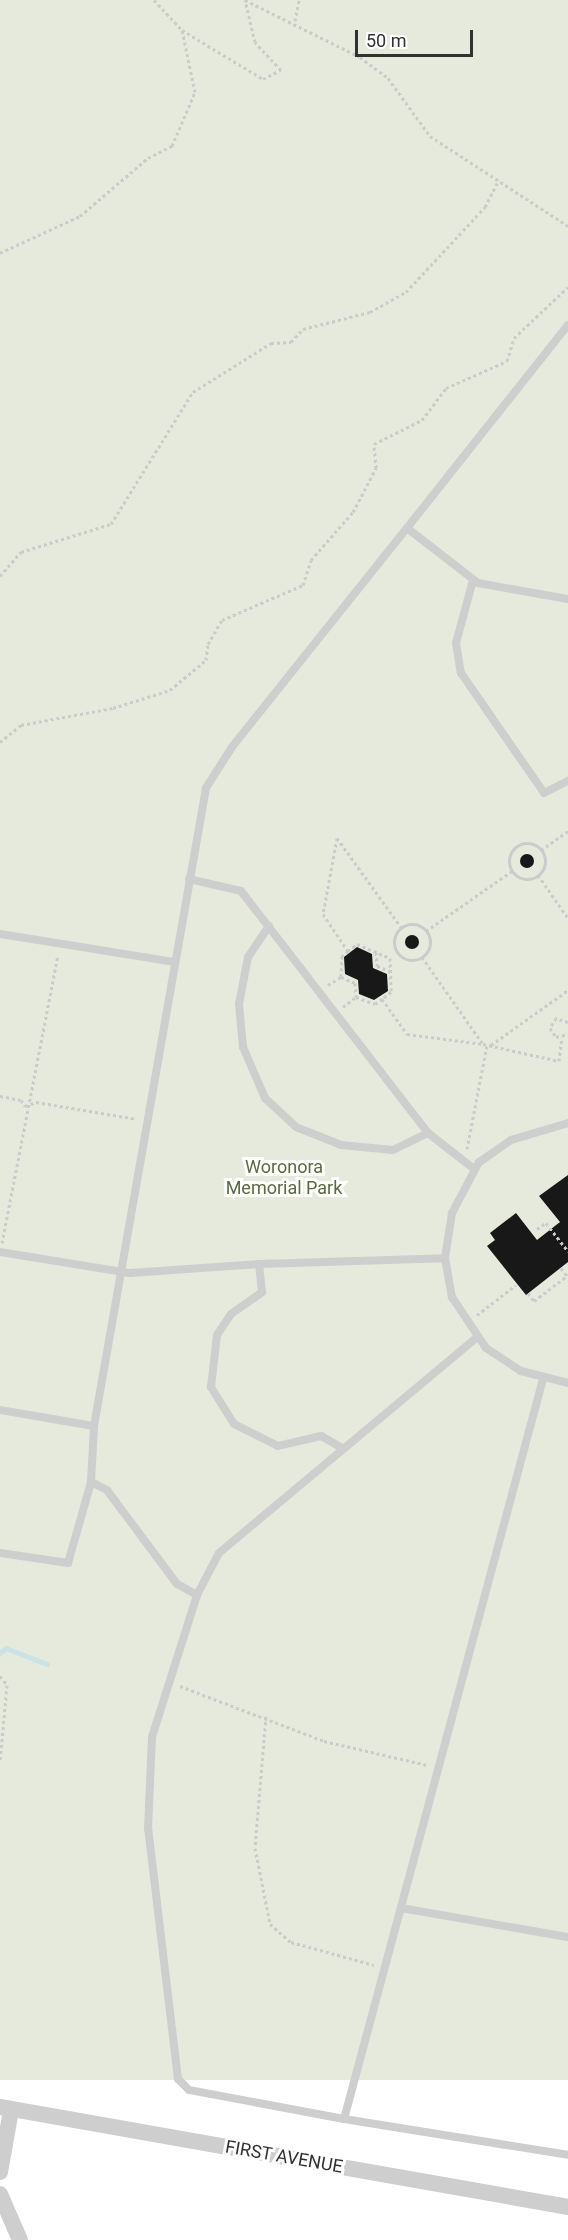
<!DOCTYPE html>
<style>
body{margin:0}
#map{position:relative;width:568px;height:2240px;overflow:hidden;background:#fff;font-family:Roboto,sans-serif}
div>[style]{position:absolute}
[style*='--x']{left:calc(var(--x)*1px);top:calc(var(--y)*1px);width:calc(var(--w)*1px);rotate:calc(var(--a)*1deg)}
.green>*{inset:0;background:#e6eadd;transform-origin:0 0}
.stream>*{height:4.5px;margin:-2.25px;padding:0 2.25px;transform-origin:2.25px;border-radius:2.25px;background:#cbe2e9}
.building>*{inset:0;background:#181818}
.round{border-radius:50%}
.path>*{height:3px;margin-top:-1.5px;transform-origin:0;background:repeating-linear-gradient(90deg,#cbcbcb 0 3px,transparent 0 6px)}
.path>.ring{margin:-1.5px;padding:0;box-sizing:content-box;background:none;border:3px solid #cbcbcb;border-radius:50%}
.lane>*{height:8px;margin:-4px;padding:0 4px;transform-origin:4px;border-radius:4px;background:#cecece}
.street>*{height:16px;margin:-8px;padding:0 8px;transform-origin:8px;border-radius:8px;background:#cecece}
span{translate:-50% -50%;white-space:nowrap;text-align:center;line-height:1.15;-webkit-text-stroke:6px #fff;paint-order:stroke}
.park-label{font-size:18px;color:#5a6b40}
.street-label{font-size:18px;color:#313131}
.scale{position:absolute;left:355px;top:30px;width:118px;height:27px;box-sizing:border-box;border:3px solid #313131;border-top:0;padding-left:8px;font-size:18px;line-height:21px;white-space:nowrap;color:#313131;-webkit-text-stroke:4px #fff;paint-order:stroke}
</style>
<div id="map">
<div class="green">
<i style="left:0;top:0;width:568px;height:2080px"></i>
</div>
<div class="stream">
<i style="--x:0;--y:1653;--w:8;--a:-40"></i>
<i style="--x:6;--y:1648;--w:44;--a:21.3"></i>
</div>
<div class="building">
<i class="round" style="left:520px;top:854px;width:14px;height:14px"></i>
<i class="round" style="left:405px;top:935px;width:14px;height:14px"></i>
<i style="clip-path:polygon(357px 947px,372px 954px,373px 968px,387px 974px,388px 991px,374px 1000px,359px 994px,358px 980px,345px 974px,344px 957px)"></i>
<i style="clip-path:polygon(568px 1175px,568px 1262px,526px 1295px,487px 1246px,495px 1240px,490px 1233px,516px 1213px,537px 1240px,560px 1222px,539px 1196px)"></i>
</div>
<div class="path">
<i style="--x:154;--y:0;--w:41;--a:47"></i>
<i style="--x:245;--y:0;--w:128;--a:26.4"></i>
<i style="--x:360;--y:57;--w:35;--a:37"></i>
<i style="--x:388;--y:78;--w:72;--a:54.1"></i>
<i style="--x:430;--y:136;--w:165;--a:33.1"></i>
<i style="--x:295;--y:21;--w:21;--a:-79"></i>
<i style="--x:0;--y:253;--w:88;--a:-24.8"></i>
<i style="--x:80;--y:216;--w:89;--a:-40.5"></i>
<i style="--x:148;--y:158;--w:27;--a:-27"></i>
<i style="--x:172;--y:146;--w:59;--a:-66.9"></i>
<i style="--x:195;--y:92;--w:63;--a:-101.8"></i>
<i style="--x:182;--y:30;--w:95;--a:31.2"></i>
<i style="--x:263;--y:79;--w:20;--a:-27"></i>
<i style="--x:281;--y:70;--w:38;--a:-133"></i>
<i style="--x:255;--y:42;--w:43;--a:-103.4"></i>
<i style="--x:0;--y:576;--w:32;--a:-49"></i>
<i style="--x:21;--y:552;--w:94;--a:-17.3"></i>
<i style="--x:111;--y:524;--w:155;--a:-58.2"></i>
<i style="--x:193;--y:392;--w:92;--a:-32.1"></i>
<i style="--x:271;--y:343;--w:20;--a:-3"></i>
<i style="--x:291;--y:342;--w:18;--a:-47"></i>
<i style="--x:303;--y:329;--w:69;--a:-14.2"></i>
<i style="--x:370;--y:312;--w:41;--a:-29.1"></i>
<i style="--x:406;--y:292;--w:116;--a:-47.1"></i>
<i style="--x:485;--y:207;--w:30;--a:-63"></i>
<i style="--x:0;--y:742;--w:27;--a:-39"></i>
<i style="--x:21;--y:725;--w:94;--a:-10.5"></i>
<i style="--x:113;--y:708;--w:60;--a:-17.5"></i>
<i style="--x:170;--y:690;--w:47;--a:-39.8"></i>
<i style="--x:206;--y:660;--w:16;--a:-83"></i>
<i style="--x:208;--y:644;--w:28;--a:-60"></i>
<i style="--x:222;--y:620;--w:88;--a:-23.4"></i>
<i style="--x:303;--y:585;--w:26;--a:-72"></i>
<i style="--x:311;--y:560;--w:64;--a:-48.8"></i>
<i style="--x:353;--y:512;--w:50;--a:-62.4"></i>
<i style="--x:376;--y:468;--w:24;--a:-95"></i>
<i style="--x:374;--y:444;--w:54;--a:-26.6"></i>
<i style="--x:422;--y:420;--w:40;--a:-53"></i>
<i style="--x:446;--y:388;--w:67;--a:-23.9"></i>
<i style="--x:507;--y:361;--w:24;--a:-73"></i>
<i style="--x:514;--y:338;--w:74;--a:-43.4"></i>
<i style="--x:337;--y:838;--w:77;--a:100.4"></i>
<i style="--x:323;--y:914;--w:45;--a:56"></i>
<i style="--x:348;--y:951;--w:11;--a:-38"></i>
<i style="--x:357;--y:944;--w:36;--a:23"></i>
<i style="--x:390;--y:958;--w:34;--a:88"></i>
<i style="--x:391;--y:992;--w:11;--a:142"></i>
<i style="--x:382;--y:999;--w:43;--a:54.5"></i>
<i style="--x:407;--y:1034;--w:77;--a:7.5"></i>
<i style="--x:337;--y:838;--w:110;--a:54.3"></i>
<i class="ring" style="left:509px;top:843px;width:33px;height:33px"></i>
<i style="--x:541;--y:850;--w:33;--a:-35"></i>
<i style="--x:538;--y:875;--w:52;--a:55.1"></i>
<i class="ring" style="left:394px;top:924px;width:33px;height:33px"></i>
<i style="--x:426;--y:931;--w:105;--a:-34.9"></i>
<i style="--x:348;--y:951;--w:8;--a:140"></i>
<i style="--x:342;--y:956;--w:21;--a:93"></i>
<i style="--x:341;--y:977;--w:15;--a:23"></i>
<i style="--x:355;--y:983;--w:14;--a:86"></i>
<i style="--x:356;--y:997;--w:20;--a:20"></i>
<i style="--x:375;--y:1004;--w:9;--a:-36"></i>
<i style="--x:376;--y:952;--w:14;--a:86"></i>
<i style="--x:377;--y:966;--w:14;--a:21"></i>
<i style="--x:422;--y:957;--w:106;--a:55"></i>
<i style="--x:483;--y:1044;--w:78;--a:12.6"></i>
<i style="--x:559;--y:1061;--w:24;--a:-83"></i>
<i style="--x:328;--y:985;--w:15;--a:-32"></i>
<i style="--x:343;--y:1007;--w:16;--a:-38"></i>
<i style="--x:568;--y:1022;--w:13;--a:-162"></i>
<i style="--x:556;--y:1018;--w:12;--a:121"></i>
<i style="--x:550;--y:1028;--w:11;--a:56"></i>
<i style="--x:556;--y:1037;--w:12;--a:-14"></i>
<i style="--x:491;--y:1045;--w:95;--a:-35.5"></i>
<i style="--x:0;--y:1096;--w:21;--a:11"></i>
<i style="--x:21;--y:1100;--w:7;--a:56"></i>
<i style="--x:25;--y:1106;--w:12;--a:-20"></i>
<i style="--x:36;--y:1102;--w:101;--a:9.6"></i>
<i style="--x:467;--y:1149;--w:106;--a:-79.1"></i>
<i style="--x:537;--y:1229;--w:11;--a:-34"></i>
<i style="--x:546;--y:1223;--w:36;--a:52"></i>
<i style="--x:2;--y:1243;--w:293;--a:-79"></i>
<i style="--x:561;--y:1268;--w:10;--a:53"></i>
<i style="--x:528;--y:1293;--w:10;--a:53"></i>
<i style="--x:534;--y:1301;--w:43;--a:-37.4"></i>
<i style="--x:477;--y:1315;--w:49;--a:-37.6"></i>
<i style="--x:0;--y:1676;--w:11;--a:52"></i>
<i style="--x:7;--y:1685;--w:77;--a:95.2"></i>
<i style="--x:180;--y:1686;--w:154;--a:20.9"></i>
<i style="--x:324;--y:1741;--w:106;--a:13.1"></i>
<i style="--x:266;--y:1716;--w:132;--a:94.8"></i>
<i style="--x:255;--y:1848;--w:77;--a:78.8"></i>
<i style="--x:270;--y:1924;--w:28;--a:41"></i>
<i style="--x:291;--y:1942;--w:86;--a:15.5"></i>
</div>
<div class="lane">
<i style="--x:407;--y:528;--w:259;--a:-51.6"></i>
<i style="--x:473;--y:580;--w:65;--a:105.1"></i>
<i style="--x:456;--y:643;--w:30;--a:81"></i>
<i style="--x:461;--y:673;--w:146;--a:55.3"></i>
<i style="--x:544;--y:793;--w:27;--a:-27"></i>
<i style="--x:189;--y:879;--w:53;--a:13"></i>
<i style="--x:241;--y:891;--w:306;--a:52.3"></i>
<i style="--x:428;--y:1133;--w:58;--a:38"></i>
<i style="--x:269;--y:926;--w:37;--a:124"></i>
<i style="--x:248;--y:957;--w:48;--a:100.8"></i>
<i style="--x:239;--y:1004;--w:43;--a:84.7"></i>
<i style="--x:243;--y:1047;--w:56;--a:66.7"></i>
<i style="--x:265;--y:1098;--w:42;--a:43.1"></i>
<i style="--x:296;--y:1127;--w:48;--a:21.8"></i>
<i style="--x:341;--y:1145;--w:52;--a:5.5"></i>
<i style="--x:393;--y:1150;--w:39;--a:-26"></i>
<i style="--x:0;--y:934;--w:176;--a:9.1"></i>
<i style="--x:568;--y:1123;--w:59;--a:163.4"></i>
<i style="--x:511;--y:1140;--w:39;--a:145"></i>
<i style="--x:479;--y:1162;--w:58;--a:117.9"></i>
<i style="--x:452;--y:1213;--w:46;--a:98.8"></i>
<i style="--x:445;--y:1258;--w:40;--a:80"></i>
<i style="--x:452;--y:1297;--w:61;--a:56.3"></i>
<i style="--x:486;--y:1348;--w:42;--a:33.3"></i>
<i style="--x:521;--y:1371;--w:49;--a:14.3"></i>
<i style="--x:0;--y:1252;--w:132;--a:9.2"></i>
<i style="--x:130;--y:1273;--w:129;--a:-4"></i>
<i style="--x:543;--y:1379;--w:766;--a:105.05"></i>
<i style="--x:344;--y:2119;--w:227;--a:9.1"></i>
<i style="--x:0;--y:1410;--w:95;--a:9.7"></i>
<i style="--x:342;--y:1448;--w:24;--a:-150"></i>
<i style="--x:321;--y:1436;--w:44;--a:166.9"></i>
<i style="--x:278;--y:1446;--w:49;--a:-153.4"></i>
<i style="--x:234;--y:1424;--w:44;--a:-121.9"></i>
<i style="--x:211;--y:1387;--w:52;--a:-83.4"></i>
<i style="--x:217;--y:1335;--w:25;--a:-56"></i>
<i style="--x:231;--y:1314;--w:38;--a:-35"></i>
<i style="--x:262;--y:1292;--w:28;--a:-96"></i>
<i style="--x:259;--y:1264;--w:186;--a:-1.8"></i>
<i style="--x:0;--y:1553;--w:69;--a:8.4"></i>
<i style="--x:68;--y:1563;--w:84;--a:-74.1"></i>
<i style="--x:197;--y:1595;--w:23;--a:-151"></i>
<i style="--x:177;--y:1584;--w:117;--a:-126.7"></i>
<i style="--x:107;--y:1490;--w:18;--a:-153"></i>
<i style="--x:91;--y:1482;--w:56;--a:-86.9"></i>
<i style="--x:94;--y:1426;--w:648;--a:-80.04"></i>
<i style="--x:206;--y:788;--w:49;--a:-57.6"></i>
<i style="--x:232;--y:747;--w:280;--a:-51.4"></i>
<i style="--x:407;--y:528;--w:90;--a:37.8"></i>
<i style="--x:478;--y:583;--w:91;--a:10.1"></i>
<i style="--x:401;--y:1908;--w:169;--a:9.9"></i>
<i style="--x:344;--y:2119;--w:158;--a:-169.4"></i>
<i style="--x:189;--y:2090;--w:16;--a:-135"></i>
<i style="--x:178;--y:2079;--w:252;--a:-96.8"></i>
<i style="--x:148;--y:1829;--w:92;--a:-87.5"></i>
<i style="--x:152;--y:1737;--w:149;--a:-72.4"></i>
<i style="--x:197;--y:1595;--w:47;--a:-62.4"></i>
<i style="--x:219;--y:1553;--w:335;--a:-39.9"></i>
</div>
<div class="street">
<i style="--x:0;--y:2107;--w:577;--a:9.98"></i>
<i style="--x:0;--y:2172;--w:63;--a:-79.9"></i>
<i style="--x:0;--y:2194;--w:50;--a:66.5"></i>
</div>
<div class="park-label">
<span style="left:284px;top:1178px">Woronora<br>Memorial Park</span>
</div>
<div class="street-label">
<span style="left:284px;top:2157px;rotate:10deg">FIRST AVENUE</span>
</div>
<div class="scale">50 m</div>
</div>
